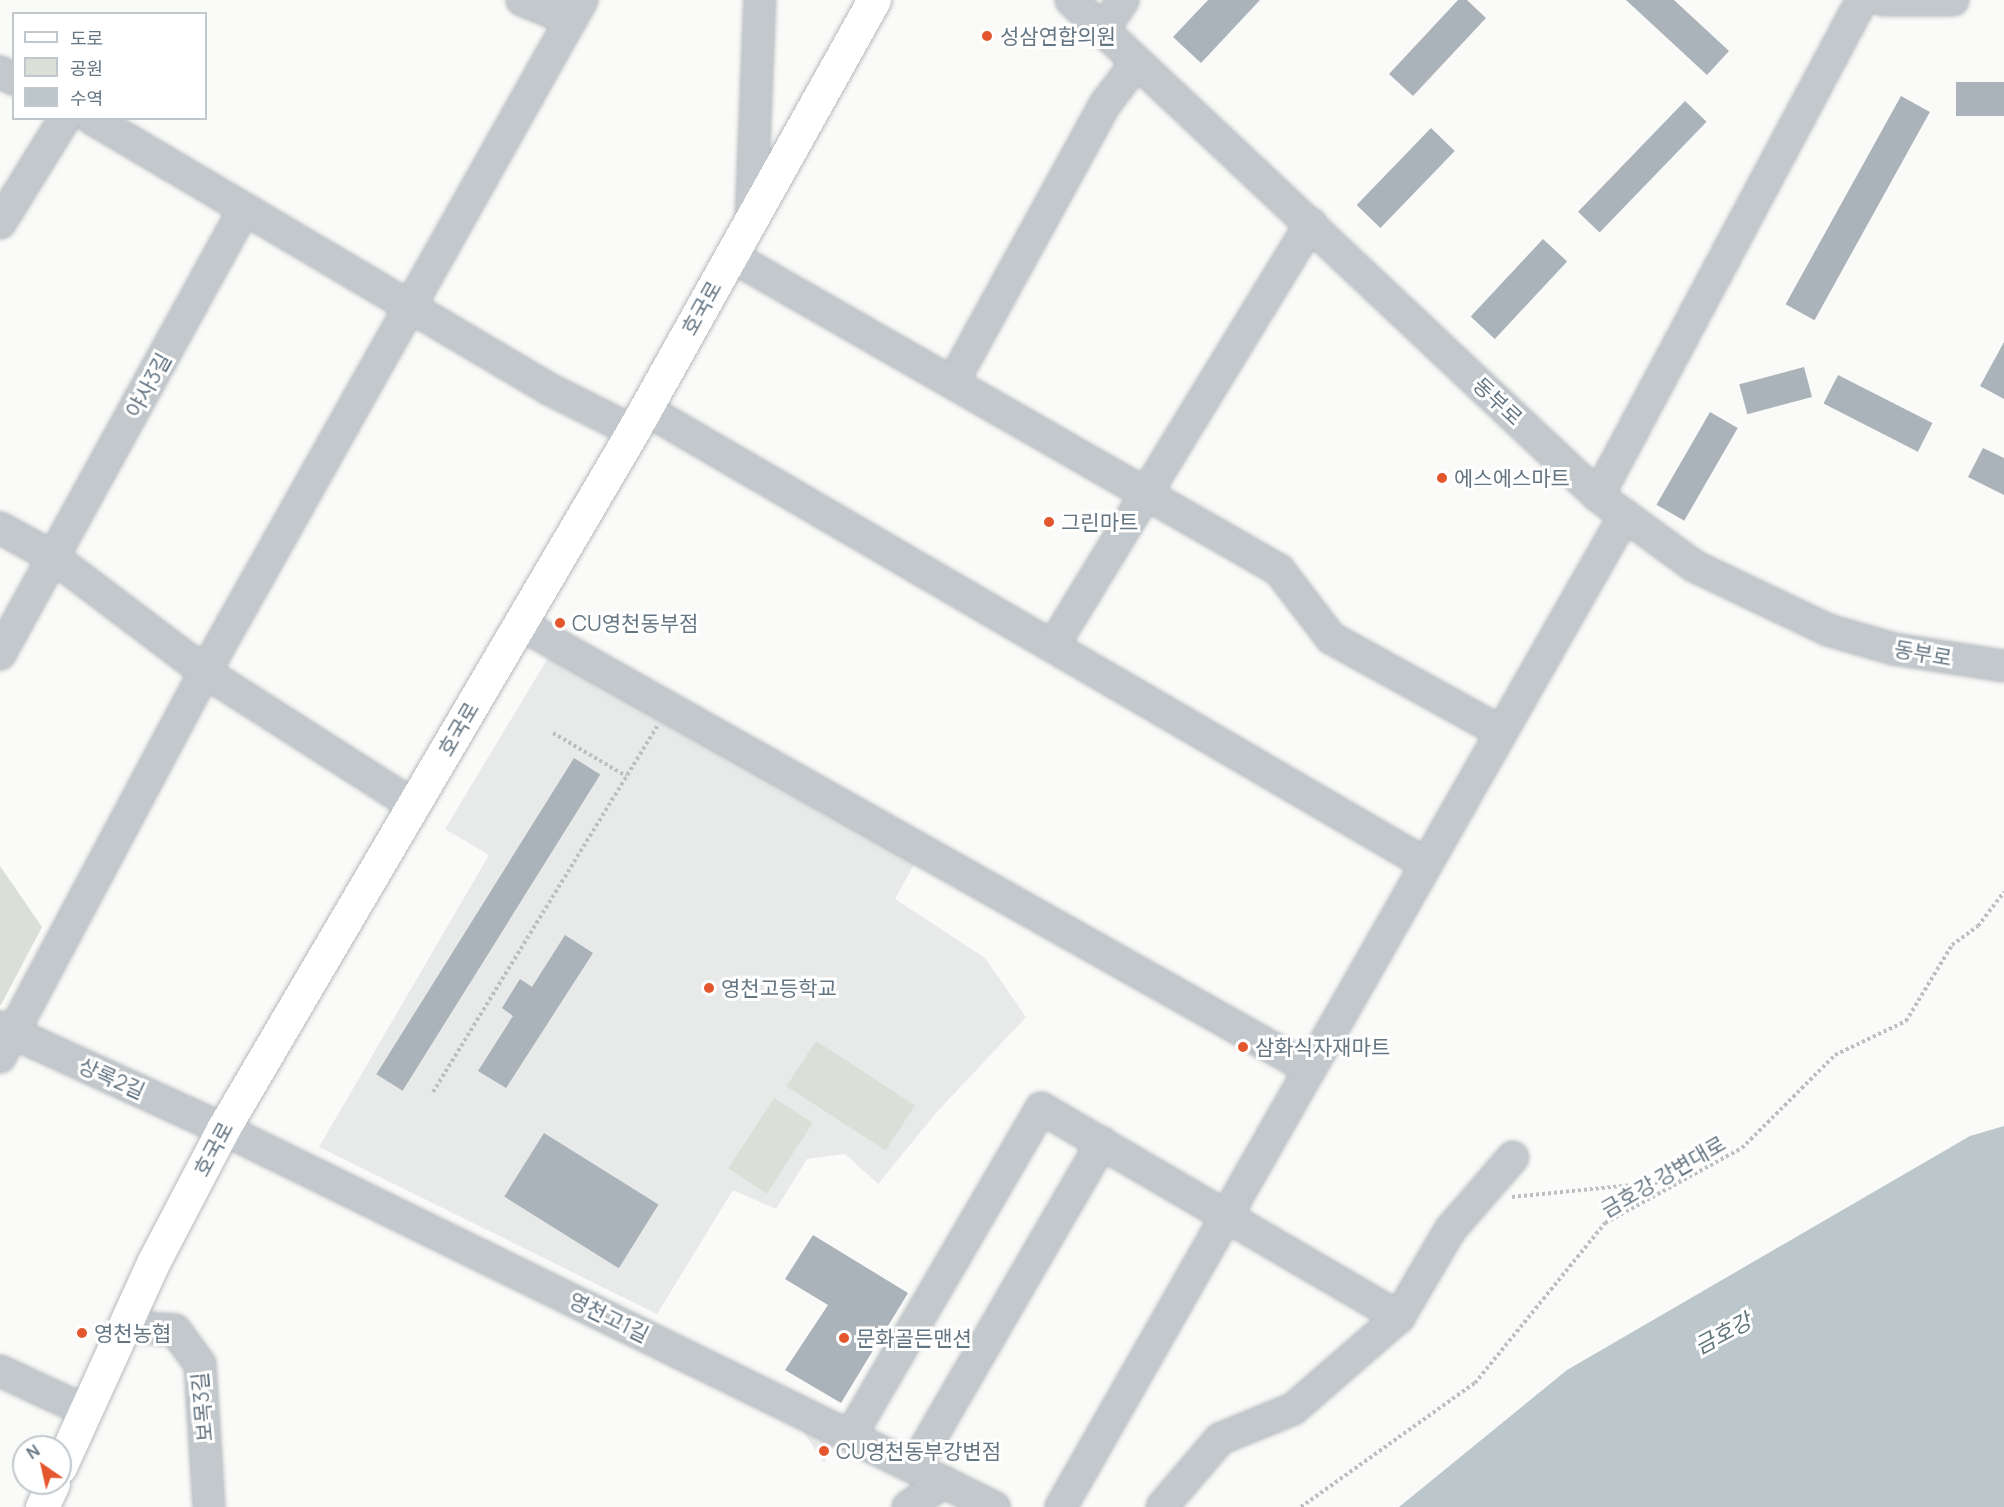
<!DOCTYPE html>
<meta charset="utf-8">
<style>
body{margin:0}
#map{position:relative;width:2004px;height:1507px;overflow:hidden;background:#fafaf8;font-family:Manrope,"Noto Sans KR",sans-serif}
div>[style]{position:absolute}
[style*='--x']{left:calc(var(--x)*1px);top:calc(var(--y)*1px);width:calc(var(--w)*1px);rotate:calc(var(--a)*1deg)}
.built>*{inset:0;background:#e8e9e9}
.green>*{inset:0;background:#dadfd7;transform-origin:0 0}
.water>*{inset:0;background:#bbc7cb}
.building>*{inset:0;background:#aab3b9;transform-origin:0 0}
.path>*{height:4px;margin-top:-2px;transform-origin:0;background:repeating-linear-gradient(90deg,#bbbfc2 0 3px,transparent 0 6px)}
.roads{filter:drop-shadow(0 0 2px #b5babe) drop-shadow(0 0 2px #b5babe)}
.minor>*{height:30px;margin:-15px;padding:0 15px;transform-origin:15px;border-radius:15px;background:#c3c8cc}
.major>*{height:33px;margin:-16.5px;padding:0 16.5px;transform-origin:16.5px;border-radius:16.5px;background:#fff}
.dots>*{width:16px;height:16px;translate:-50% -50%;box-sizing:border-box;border:3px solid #fff;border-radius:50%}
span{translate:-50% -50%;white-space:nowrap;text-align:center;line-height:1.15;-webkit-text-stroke:6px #fff;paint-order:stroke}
.poi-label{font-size:21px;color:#657683}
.left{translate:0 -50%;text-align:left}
.street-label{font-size:21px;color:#657683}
.water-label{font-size:22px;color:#60757c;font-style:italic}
.legend{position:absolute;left:12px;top:12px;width:195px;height:108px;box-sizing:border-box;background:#fff;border:2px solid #c1c8cd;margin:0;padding:8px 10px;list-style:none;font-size:18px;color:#657683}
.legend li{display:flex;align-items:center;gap:12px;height:30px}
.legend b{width:30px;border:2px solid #c1c8cd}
.north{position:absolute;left:12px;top:1435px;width:60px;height:60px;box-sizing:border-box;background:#fff;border:2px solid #c1c8cd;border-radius:50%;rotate:326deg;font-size:16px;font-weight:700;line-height:24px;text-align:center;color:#657683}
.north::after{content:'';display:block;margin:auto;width:21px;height:27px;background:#e4572e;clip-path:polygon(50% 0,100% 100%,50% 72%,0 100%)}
</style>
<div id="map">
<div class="built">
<i style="clip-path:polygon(554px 648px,918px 857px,895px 899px,985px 958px,1026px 1017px,936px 1113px,878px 1184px,845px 1154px,807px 1159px,776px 1209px,733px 1190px,657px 1314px,319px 1147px,489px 855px,445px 829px)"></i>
<i style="clip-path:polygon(797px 1422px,837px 1439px,824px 1463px)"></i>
</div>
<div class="green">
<i style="clip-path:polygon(0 866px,42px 927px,1px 1005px,0 1005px)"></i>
<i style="left:816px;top:1041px;width:118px;height:54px;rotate:33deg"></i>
<i style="left:774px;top:1098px;width:46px;height:84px;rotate:33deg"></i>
</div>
<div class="water">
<i style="clip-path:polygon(2004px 1126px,2004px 1507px,1399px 1507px,1567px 1370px,1970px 1136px)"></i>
</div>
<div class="building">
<i style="clip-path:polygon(1208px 0,1260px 0,1201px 63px,1173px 37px)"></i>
<i style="clip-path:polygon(1458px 0,1467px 0,1486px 18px,1413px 96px,1389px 74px)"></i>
<i style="clip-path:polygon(1626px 0,1674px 0,1729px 51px,1707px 75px)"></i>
<i style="left:2004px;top:82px;width:34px;height:48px;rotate:90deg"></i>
<i style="left:1901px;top:96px;width:33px;height:238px;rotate:29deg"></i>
<i style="left:1685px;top:101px;width:30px;height:154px;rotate:44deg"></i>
<i style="left:1431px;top:128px;width:33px;height:107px;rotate:44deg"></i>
<i style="left:1543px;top:239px;width:33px;height:106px;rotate:43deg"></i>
<i style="clip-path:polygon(2004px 342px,2004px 399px,1980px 386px)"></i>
<i style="left:1804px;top:367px;width:31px;height:67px;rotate:75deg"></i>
<i style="left:1838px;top:375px;width:106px;height:32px;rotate:27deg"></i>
<i style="left:1710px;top:412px;width:32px;height:107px;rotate:30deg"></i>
<i style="clip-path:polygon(1983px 448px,2004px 458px,2004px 495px,1968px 477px)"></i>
<i style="left:574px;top:758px;width:31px;height:373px;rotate:32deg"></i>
<i style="clip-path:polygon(565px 935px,593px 953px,506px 1088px,478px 1071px,513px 1016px,502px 1008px,520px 979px,532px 987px)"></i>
<i style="left:544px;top:1133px;width:135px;height:75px;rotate:32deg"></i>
<i style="clip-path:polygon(813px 1235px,908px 1293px,841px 1403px,785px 1370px,828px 1305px,785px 1279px)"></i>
</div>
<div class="path">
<i style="--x:553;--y:733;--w:85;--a:30.5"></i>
<i style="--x:433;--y:1092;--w:429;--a:-58.5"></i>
<i style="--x:1512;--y:1197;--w:170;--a:-5.7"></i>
<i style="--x:1301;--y:1507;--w:214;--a:-35.5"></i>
<i style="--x:1475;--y:1383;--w:206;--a:-50.9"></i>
<i style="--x:1605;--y:1223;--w:156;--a:-28.7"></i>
<i style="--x:1742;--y:1148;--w:132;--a:-45"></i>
<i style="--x:1835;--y:1055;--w:79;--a:-25.6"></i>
<i style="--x:1906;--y:1021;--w:89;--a:-58.8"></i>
<i style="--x:1952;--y:945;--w:32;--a:-36"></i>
<i style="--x:1978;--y:926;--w:43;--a:-52.6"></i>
</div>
<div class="roads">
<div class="minor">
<i style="--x:522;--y:0;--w:53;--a:22.2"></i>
<i style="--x:1071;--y:0;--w:724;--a:43.26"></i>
<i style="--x:1598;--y:496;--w:119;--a:36.1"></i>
<i style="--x:1694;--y:566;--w:148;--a:25.5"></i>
<i style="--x:1828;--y:630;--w:69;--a:16.1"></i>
<i style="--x:1894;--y:649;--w:111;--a:8.8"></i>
<i style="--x:1883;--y:0;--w:70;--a:0"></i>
<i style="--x:1103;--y:30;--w:36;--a:-56"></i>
<i style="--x:0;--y:72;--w:16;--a:27"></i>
<i style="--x:91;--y:118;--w:532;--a:30.61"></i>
<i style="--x:549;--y:389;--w:94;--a:26.6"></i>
<i style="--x:751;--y:220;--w:220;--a:-87.7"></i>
<i style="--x:0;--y:223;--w:123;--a:-58.2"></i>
<i style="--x:731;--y:256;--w:632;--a:29.81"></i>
<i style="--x:1279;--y:570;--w:86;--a:52.6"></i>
<i style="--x:1331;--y:638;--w:194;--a:28.9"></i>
<i style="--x:953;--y:382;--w:318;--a:-61.3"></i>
<i style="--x:1106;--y:103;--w:51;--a:-52.9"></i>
<i style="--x:645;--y:409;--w:904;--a:30.22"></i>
<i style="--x:1598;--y:496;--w:562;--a:-61.98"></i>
<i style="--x:0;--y:528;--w:60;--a:28.7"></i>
<i style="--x:53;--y:557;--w:191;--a:37.1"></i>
<i style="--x:205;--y:672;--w:247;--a:32.6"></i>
<i style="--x:520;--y:624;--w:907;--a:29.39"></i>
<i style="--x:1053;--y:646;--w:495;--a:-58.6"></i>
<i style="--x:0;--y:654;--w:503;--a:-61.24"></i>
<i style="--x:0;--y:1027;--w:245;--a:24.6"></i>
<i style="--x:223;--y:1129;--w:859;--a:26.12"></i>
<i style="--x:0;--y:1057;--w:436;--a:-62"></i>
<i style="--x:205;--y:672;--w:771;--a:-60.71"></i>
<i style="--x:1399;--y:1317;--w:101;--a:-59.6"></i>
<i style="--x:1450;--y:1230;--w:96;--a:-49.2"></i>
<i style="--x:124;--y:1326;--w:51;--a:4.5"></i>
<i style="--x:175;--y:1330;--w:42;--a:53.7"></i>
<i style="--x:200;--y:1364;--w:143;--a:86.4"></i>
<i style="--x:0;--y:1371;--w:95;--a:24.9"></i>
<i style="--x:851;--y:1435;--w:378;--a:-59.8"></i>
<i style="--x:1041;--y:1108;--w:415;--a:30.3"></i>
<i style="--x:1399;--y:1317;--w:140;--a:139"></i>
<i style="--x:1293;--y:1409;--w:79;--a:157.7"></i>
<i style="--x:1220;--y:1439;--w:89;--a:130.5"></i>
<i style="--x:914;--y:1467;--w:375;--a:-59.9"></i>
<i style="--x:908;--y:1507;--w:44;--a:-34.8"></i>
<i style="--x:1061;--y:1507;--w:1141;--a:-60.38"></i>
</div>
<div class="major">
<i style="--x:60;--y:1467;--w:226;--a:-65.5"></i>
<i style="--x:154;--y:1261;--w:149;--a:-62.4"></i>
<i style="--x:223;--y:1129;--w:810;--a:-59.57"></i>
<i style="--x:633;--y:431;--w:494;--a:-60.8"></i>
<i style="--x:42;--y:1507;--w:26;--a:-65"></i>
</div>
</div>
<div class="dots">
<i style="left:987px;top:36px;background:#e4572e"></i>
<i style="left:1442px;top:478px;background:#e4572e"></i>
<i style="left:1049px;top:522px;background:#e4572e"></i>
<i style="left:560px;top:623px;background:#e4572e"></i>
<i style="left:709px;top:988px;background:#e4572e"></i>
<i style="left:1243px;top:1047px;background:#e4572e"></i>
<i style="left:82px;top:1333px;background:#e4572e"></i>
<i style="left:844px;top:1338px;background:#e4572e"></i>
<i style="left:824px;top:1451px;background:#e4572e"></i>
</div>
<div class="poi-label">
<span class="left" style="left:1000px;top:36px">성삼연합의원</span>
<span class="left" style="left:1454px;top:478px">에스에스마트</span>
<span class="left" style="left:1061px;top:522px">그린마트</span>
<span class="left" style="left:572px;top:623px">CU영천동부점</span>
<span class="left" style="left:721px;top:988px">영천고등학교</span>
<span class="left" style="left:1255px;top:1047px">삼화식자재마트</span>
<span class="left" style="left:94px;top:1333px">영천농협</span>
<span class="left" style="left:856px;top:1338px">문화골든맨션</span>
<span class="left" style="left:836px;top:1451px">CU영천동부강변점</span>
</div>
<div class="street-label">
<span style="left:701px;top:308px;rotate:-61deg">호국로</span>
<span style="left:148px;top:385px;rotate:-61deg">야사3길</span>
<span style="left:1498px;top:401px;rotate:43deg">동부로</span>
<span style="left:1923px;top:653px;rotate:10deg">동부로</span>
<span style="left:458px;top:729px;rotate:-60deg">호국로</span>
<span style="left:112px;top:1078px;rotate:24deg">상록2길</span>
<span style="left:213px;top:1149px;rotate:-62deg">호국로</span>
<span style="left:1663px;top:1176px;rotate:-30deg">금호강 강변대로</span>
<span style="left:609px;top:1317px;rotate:26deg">영천고1길</span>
<span style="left:202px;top:1407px;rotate:-95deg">보목3길</span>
</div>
<div class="water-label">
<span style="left:1723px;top:1334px;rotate:-28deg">금호강</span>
</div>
<ul class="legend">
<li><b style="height:8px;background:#fff"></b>도로</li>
<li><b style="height:16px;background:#dadfd7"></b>공원</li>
<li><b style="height:16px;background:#bbc7cb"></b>수역</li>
</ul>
<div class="north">N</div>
</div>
